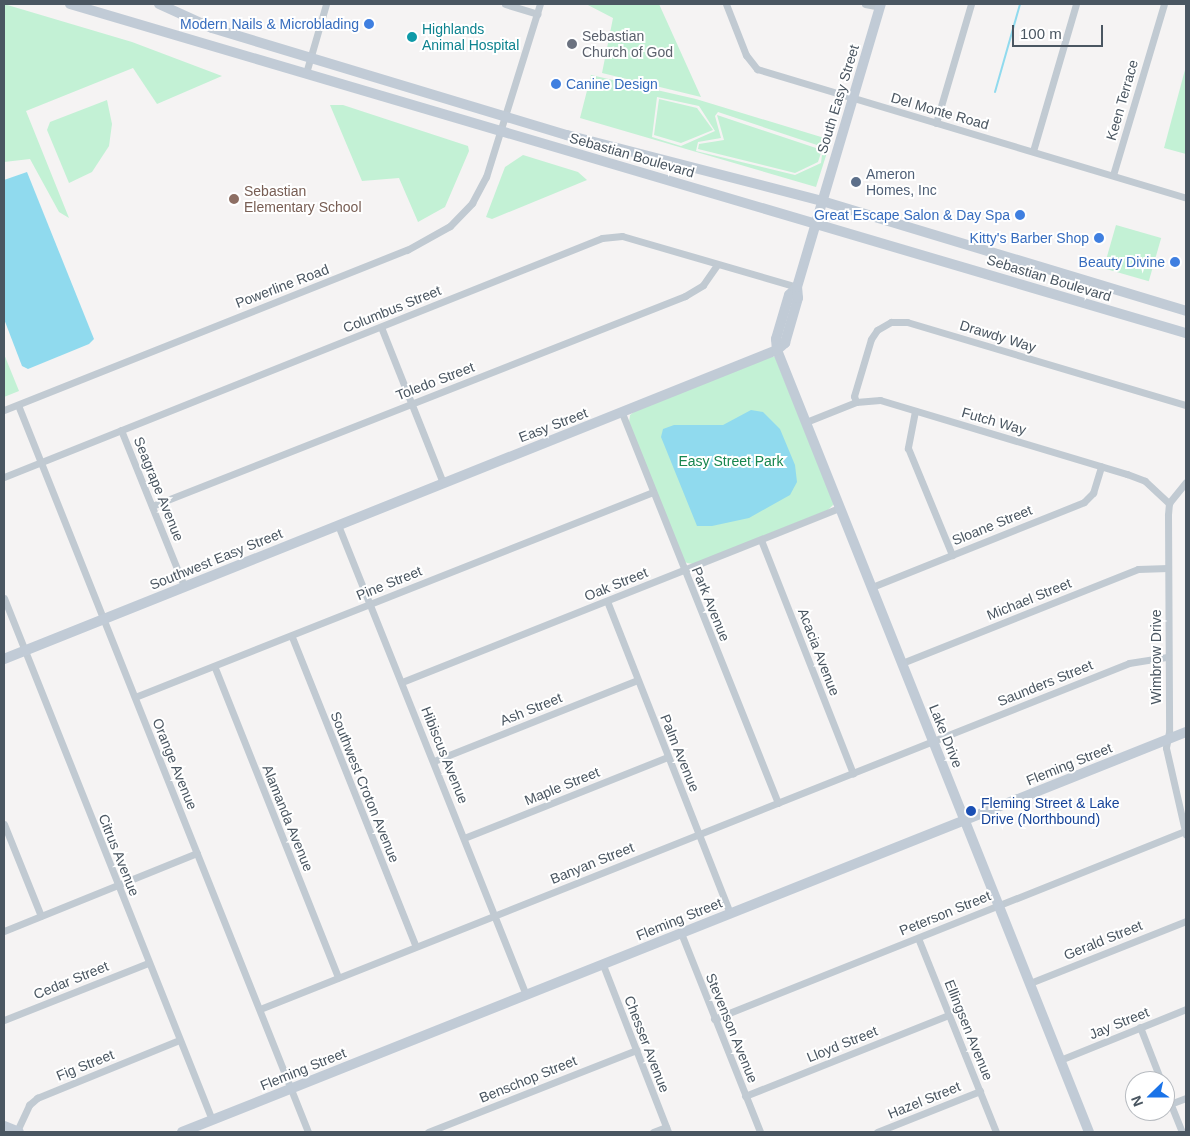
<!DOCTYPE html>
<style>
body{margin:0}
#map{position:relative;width:1190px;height:1136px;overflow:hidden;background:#f5f3f3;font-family:Arial,sans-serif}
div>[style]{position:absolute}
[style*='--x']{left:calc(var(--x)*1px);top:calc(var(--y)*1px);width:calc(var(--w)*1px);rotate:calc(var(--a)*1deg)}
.green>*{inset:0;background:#c3f1d5;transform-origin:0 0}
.water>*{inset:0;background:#90daee}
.stream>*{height:2px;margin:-1px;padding:0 1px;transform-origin:1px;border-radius:1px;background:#90daee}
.street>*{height:7px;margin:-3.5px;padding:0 3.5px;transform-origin:3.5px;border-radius:3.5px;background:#c1cad2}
.secondary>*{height:10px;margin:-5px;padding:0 5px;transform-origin:5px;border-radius:5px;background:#c1cbd6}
.dots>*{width:14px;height:14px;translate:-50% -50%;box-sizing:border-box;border:2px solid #fff;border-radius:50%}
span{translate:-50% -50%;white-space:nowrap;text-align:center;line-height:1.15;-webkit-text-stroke:4px #fff;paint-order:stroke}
.shop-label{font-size:14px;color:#366cbe}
.right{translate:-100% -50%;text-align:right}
.left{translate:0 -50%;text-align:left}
.culture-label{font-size:14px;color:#0d838f}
.worship-label{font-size:14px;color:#5b616d}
.street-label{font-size:14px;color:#4a5661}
.service-label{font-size:14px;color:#4e5e75}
.education-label{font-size:14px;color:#785e54}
.park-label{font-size:14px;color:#17864f}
.transit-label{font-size:14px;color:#164399}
.frame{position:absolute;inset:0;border:5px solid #4a5661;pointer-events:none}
.north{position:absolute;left:1125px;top:1071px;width:50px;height:50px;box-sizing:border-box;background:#fff;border:1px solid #b7bbc0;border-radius:50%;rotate:248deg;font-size:14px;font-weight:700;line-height:20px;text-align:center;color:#4a5661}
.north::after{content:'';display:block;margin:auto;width:18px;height:22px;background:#1a73e8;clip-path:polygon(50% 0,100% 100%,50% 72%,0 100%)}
.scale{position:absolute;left:1012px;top:25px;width:91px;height:22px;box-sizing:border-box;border:2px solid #4a5661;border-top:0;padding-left:6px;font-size:15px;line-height:18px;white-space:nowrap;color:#4a5661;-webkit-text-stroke:4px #fff;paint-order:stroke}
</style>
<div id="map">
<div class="green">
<i style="clip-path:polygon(4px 4px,132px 42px,222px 76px,157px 104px,133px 68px,26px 111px,69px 218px,59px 212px,30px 159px,4px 162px)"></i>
<i style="clip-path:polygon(586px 4px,659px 4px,701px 97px,602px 73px,613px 18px)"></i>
<i style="clip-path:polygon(1186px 66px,1186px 154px,1164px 148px)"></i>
<i style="clip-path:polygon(evenodd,591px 75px,696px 99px,831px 140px,816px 187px,580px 118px,591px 75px,657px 97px,699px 106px,715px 131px,681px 146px,652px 137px,657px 97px,591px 75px,718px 112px,823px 147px,821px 163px,795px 175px,696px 151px,698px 142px,721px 138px,715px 116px,718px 112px)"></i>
<i style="clip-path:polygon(659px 99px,697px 108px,713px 130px,681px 143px,654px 135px)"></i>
<i style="clip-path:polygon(107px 100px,112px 124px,109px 146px,92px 172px,69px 183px,47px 130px,50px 122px)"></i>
<i style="clip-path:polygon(330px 105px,343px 105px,468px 146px,469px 151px,445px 207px,418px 222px,399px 178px,362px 181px)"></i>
<i style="clip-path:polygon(717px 115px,822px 150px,818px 162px,795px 173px,698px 149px,699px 144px,724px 140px)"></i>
<i style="clip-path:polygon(523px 155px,578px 172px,587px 180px,492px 219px,486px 217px,505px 167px)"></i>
<i style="left:1116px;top:225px;width:47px;height:45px;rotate:16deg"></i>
<i style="clip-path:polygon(4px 354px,19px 391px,4px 397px)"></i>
<i style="clip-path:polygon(770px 357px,775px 357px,834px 504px,828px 510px,693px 564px,687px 563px,682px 560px,629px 423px,630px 415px,635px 411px)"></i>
</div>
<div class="water">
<i style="clip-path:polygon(27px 172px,94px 339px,89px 344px,28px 369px,22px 366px,4px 319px,4px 180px)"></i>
<i style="clip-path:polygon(751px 410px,763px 412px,780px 429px,795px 465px,797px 482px,790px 495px,749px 518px,712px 526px,697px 526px,661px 437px,663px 429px,674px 425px,723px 425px)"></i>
</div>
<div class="stream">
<i style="--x:995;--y:92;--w:91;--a:-74.1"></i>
</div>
<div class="street">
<i style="--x:505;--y:4;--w:34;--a:17"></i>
<i style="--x:726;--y:4;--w:55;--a:68.6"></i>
<i style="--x:746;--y:55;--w:18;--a:52"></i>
<i style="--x:757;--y:69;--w:448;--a:16.7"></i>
<i style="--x:865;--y:4;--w:15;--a:11"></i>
<i style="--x:306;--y:73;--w:72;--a:-73.8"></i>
<i style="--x:936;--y:123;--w:124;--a:-73.6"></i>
<i style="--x:1033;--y:151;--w:153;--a:-73.7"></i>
<i style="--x:1113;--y:175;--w:178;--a:-73.4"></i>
<i style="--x:381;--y:327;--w:168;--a:68.3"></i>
<i style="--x:856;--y:402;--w:6;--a:-108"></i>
<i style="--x:854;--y:396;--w:59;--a:-73.4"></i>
<i style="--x:871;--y:339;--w:11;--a:-56"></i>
<i style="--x:877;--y:330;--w:16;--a:-30"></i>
<i style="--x:891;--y:322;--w:16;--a:0"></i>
<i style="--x:907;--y:322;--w:291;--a:16.6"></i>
<i style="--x:18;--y:405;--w:783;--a:68.25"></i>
<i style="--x:4;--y:410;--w:434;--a:-21.7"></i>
<i style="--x:407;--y:250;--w:49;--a:-29.2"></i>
<i style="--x:450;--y:226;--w:32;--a:-46"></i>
<i style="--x:472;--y:203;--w:30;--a:-62"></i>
<i style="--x:486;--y:177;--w:181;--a:-72.7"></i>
<i style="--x:915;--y:411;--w:38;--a:101"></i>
<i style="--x:908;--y:448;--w:116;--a:67.6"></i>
<i style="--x:622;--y:413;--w:420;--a:68.2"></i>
<i style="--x:806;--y:422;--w:54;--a:-21.8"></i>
<i style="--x:856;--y:402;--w:24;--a:-5"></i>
<i style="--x:880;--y:400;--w:258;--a:16.7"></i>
<i style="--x:1127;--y:474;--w:19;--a:21"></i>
<i style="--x:1145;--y:481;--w:33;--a:43"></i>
<i style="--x:121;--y:430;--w:168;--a:68"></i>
<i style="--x:4;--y:477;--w:644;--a:-21.78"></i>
<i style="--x:602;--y:238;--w:20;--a:-6"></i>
<i style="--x:622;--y:236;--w:182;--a:16.2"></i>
<i style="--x:1186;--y:482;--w:27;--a:129"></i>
<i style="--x:1169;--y:503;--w:12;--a:95"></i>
<i style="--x:1168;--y:515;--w:217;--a:89.7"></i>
<i style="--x:1169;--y:732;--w:16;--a:101"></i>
<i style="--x:1166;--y:748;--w:89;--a:77.1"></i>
<i style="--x:152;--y:506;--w:573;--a:-21.5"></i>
<i style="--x:685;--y:296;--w:21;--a:-31"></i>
<i style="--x:703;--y:285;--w:24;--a:-55"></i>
<i style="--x:338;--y:525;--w:506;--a:68.2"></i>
<i style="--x:761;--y:540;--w:251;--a:68.5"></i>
<i style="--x:872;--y:587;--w:228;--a:-21.8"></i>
<i style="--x:1084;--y:502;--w:13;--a:-45"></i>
<i style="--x:1093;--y:493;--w:28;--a:-73"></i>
<i style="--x:4;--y:598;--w:562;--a:68.27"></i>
<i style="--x:607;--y:601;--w:336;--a:68.5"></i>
<i style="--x:292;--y:637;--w:332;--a:68.2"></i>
<i style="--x:902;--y:663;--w:254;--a:-21.7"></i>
<i style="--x:1138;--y:569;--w:30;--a:-2"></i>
<i style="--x:215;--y:668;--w:333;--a:68.3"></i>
<i style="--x:402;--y:682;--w:471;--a:-21.7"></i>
<i style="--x:135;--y:697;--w:557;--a:-21.59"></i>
<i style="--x:434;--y:761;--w:219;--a:-21.7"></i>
<i style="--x:4;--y:824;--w:99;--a:68.1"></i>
<i style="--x:464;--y:838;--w:219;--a:-21.7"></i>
<i style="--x:4;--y:931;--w:208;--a:-22"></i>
<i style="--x:681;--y:933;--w:214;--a:68.3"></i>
<i style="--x:918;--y:938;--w:209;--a:68.1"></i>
<i style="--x:603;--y:965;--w:179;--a:68.7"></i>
<i style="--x:1030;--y:983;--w:168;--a:-21.7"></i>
<i style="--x:260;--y:1009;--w:935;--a:-21.71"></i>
<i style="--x:1129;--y:663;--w:39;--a:-9"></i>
<i style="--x:714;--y:1019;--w:507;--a:-21.76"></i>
<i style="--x:4;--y:1020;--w:155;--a:-21.6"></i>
<i style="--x:1140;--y:1027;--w:58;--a:68.7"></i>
<i style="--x:1060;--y:1060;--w:136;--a:-22"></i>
<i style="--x:1165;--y:1090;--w:45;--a:68"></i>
<i style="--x:745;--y:1096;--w:219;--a:-21.7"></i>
<i style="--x:1170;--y:1104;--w:17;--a:-21"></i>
<i style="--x:17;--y:1131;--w:29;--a:-65"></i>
<i style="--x:29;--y:1105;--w:11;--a:-41"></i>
<i style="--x:37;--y:1098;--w:153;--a:-22.2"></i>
<i style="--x:428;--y:1132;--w:224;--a:-21.5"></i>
<i style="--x:653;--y:1132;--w:14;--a:-21"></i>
<i style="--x:877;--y:1132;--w:111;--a:-21.7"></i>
</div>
<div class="secondary">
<i style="--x:70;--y:4;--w:1163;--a:16.43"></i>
<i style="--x:159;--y:4;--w:58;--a:24.4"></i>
<i style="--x:212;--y:28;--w:371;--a:16.8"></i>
<i style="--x:567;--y:135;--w:263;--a:14.5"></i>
<i style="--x:822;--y:201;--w:380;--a:16.8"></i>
<i style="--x:797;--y:287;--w:11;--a:135"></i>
<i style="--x:789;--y:295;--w:46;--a:106.5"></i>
<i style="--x:776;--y:339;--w:11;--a:85"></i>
<i style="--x:777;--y:350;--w:842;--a:68.25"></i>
<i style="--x:4;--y:659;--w:832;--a:-21.79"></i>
<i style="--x:777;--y:350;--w:11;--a:-41"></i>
<i style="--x:785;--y:343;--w:47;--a:-73.9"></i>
<i style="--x:798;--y:298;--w:11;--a:-95"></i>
<i style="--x:797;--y:287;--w:295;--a:-73.5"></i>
<i style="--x:4;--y:1126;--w:16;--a:22"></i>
<i style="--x:182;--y:1132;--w:1081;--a:-21.72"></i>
</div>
<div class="dots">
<i style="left:369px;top:24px;background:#3f7fe0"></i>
<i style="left:412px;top:37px;background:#0f9aa8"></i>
<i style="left:572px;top:44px;background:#6b7280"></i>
<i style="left:556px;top:84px;background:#3f7fe0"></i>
<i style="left:856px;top:182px;background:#5c6f8a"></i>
<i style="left:234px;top:199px;background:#8d6e63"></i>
<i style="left:1020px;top:215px;background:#3f7fe0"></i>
<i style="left:1099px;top:238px;background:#3f7fe0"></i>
<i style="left:1175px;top:262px;background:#3f7fe0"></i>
<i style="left:971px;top:811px;background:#1a4fb4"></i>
</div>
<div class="shop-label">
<span class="right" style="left:359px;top:24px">Modern Nails &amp; Microblading</span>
<span class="left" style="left:566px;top:84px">Canine Design</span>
<span class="right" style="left:1010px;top:215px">Great Escape Salon &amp; Day Spa</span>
<span class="right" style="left:1089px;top:238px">Kitty's Barber Shop</span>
<span class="right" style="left:1165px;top:262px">Beauty Divine</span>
</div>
<div class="culture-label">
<span class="left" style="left:422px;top:37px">Highlands<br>Animal Hospital</span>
</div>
<div class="worship-label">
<span class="left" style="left:582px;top:44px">Sebastian<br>Church of God</span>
</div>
<div class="street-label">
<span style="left:838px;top:99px;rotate:-73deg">South Easy Street</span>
<span style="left:1122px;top:100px;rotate:-74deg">Keen Terrace</span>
<span style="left:940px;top:111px;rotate:16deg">Del Monte Road</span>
<span style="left:632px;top:155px;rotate:16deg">Sebastian Boulevard</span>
<span style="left:1049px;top:278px;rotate:17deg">Sebastian Boulevard</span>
<span style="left:282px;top:286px;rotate:-21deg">Powerline Road</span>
<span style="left:392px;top:309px;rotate:-22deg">Columbus Street</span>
<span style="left:998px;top:336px;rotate:17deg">Drawdy Way</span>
<span style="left:435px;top:381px;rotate:-21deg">Toledo Street</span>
<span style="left:994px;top:421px;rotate:16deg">Futch Way</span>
<span style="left:553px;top:425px;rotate:-21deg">Easy Street</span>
<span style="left:159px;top:489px;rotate:68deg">Seagrape Avenue</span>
<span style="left:992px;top:525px;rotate:-22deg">Sloane Street</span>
<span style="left:216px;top:559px;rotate:-22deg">Southwest Easy Street</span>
<span style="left:389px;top:583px;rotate:-22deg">Pine Street</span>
<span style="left:616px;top:584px;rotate:-22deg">Oak Street</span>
<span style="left:1029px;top:599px;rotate:-22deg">Michael Street</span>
<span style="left:711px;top:604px;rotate:68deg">Park Avenue</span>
<span style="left:819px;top:652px;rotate:69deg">Acacia Avenue</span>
<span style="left:1156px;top:657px;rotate:-90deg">Wimbrow Drive</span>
<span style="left:1045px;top:683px;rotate:-22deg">Saunders Street</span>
<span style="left:531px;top:709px;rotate:-22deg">Ash Street</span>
<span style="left:946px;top:736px;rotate:68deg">Lake Drive</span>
<span style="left:680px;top:753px;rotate:68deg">Palm Avenue</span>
<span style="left:445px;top:755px;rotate:68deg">Hibiscus Avenue</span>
<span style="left:175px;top:764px;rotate:68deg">Orange Avenue</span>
<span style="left:1069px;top:764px;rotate:-22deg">Fleming Street</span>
<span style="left:562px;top:786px;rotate:-22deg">Maple Street</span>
<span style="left:365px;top:787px;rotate:68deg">Southwest Croton Avenue</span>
<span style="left:288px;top:818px;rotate:68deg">Alamanda Avenue</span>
<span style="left:119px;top:855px;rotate:68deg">Citrus Avenue</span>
<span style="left:592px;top:863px;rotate:-22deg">Banyan Street</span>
<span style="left:945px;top:913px;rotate:-22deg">Peterson Street</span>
<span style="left:679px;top:919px;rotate:-22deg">Fleming Street</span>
<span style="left:1103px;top:940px;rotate:-22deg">Gerald Street</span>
<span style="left:71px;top:980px;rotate:-22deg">Cedar Street</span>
<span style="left:1119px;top:1023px;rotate:-22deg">Jay Street</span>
<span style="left:732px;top:1028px;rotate:68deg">Stevenson Avenue</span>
<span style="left:969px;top:1030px;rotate:68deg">Ellingsen Avenue</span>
<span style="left:647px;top:1044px;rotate:69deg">Chesser Avenue</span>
<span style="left:842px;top:1044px;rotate:-22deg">Lloyd Street</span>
<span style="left:85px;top:1065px;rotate:-22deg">Fig Street</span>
<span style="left:303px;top:1069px;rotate:-22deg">Fleming Street</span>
<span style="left:528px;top:1079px;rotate:-22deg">Benschop Street</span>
<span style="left:924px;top:1100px;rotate:-22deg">Hazel Street</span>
</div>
<div class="service-label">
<span class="left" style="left:866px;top:182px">Ameron<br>Homes, Inc</span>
</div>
<div class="education-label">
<span class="left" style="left:244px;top:199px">Sebastian<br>Elementary School</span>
</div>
<div class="park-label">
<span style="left:731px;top:461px">Easy Street Park</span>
</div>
<div class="transit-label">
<span class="left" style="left:981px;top:811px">Fleming Street &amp; Lake<br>Drive (Northbound)</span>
</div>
<div class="frame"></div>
<div class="north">N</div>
<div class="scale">100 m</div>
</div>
